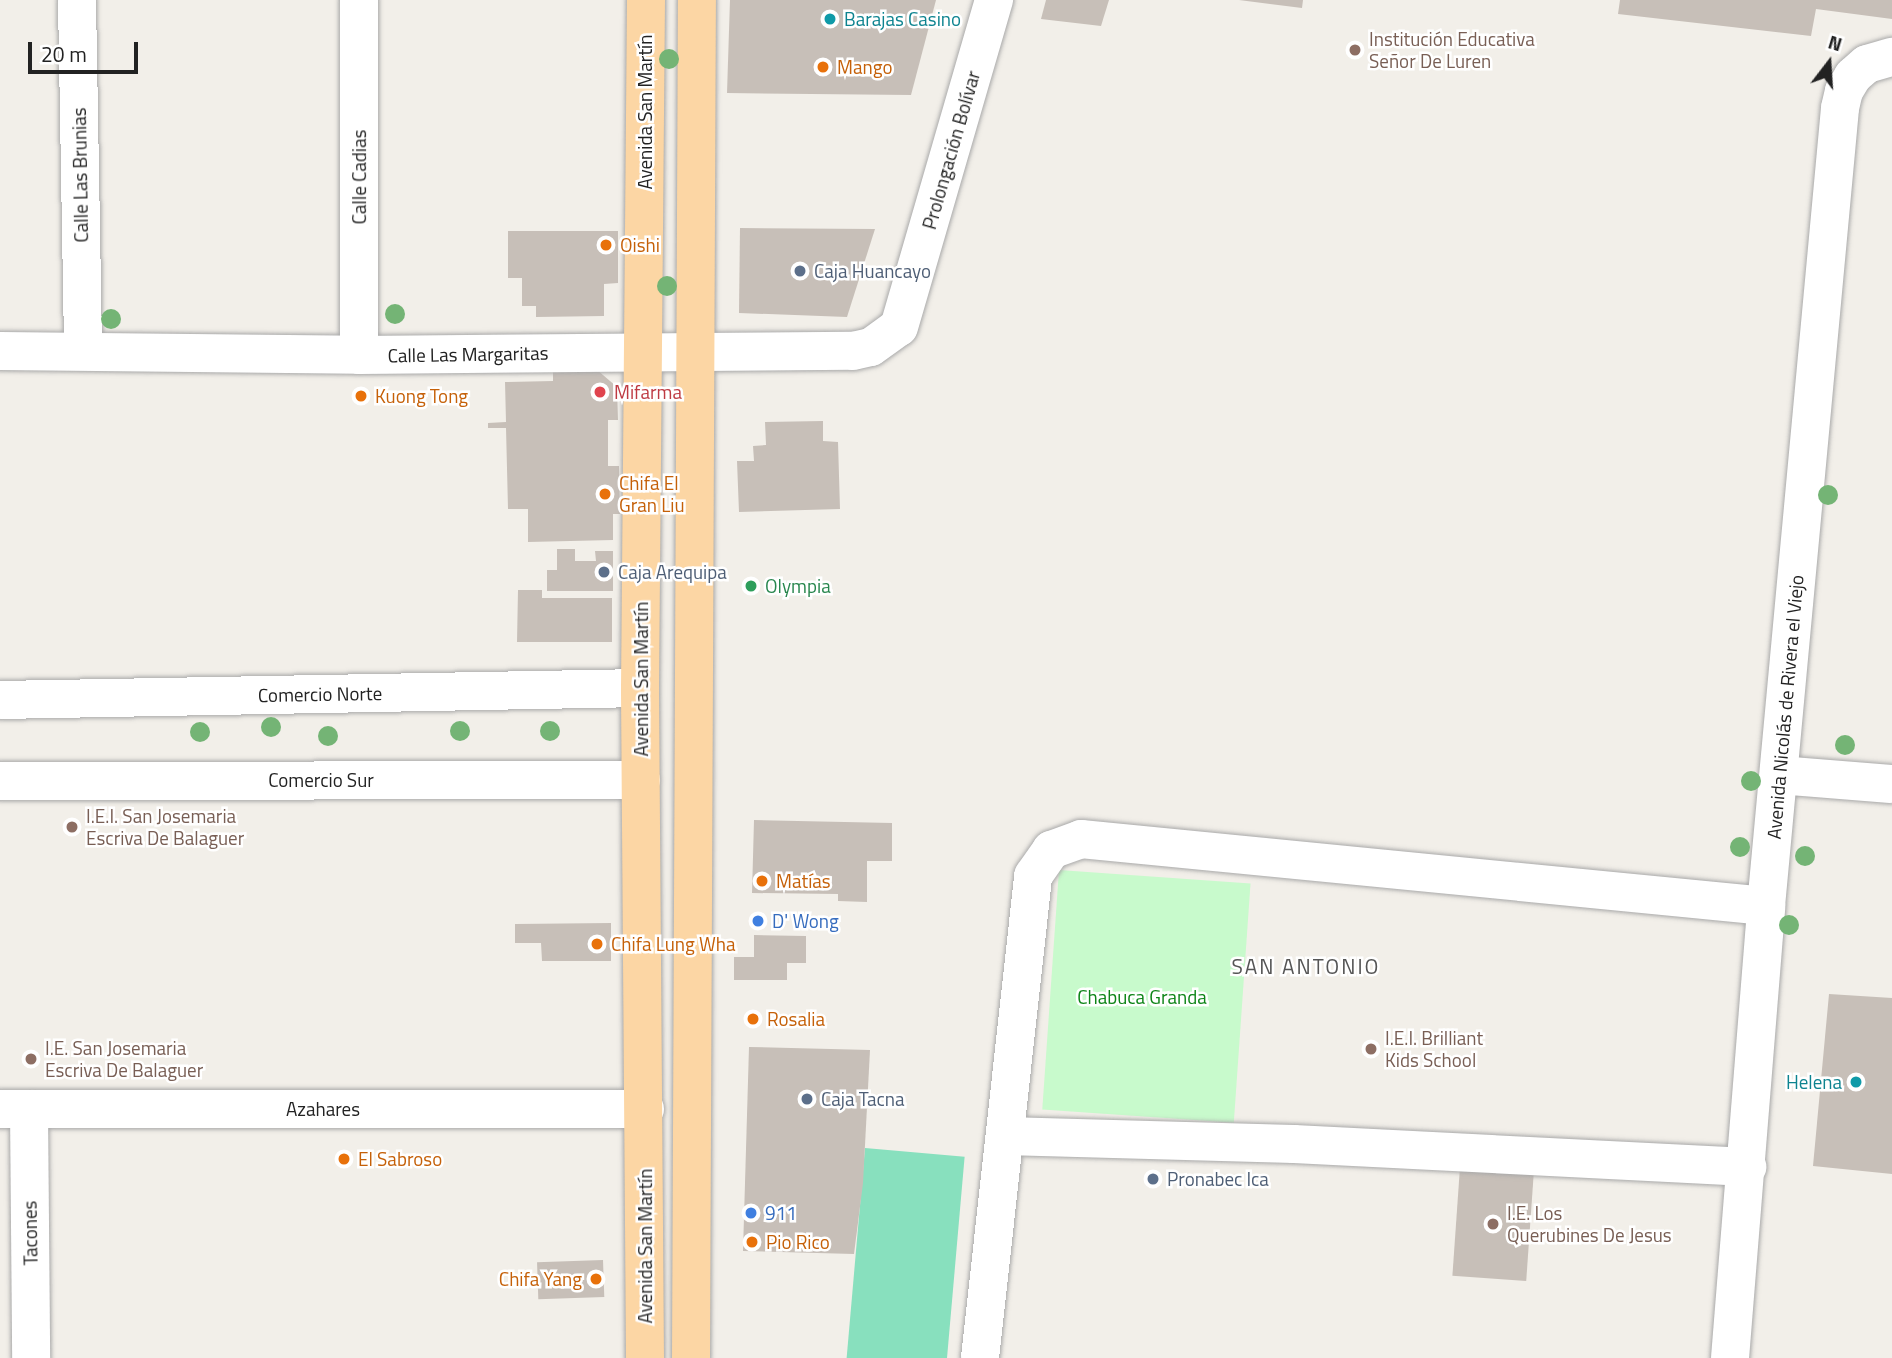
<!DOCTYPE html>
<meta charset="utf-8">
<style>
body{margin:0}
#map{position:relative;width:1892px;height:1358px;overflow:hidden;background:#f2efe9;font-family:"Titillium Web",sans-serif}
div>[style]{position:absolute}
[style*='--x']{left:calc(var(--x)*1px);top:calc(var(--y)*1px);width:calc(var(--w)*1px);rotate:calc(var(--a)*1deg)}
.park>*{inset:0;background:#c8facc;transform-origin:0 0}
.pitch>*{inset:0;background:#88e0be;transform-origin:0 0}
.building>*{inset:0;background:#c7bfb8;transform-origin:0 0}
.roads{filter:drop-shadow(0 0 2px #a9a9a9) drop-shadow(0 0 2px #a9a9a9)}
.minor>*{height:38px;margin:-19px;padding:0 19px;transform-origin:19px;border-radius:19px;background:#fff}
.major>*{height:38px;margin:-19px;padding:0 19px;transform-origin:19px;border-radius:19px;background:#fcd6a4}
.trees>*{width:20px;height:20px;margin:-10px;border-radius:50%;background:#74b475}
.dots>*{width:19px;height:19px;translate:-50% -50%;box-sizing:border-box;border:4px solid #fff;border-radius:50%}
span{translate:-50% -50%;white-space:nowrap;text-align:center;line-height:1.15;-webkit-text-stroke:5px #fff;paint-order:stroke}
.culture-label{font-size:19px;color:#0d838f}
.left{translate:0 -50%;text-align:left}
.right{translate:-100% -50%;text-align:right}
.education-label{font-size:19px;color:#785e54}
.food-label{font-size:19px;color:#c56008}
.street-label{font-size:19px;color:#222}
.service-label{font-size:19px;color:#4e5e75}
.health-label{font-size:19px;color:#be3a42}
.leisure-label{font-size:19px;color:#27864d}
.shop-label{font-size:19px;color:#366cbe}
.park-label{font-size:19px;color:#0c8416}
.neighbourhood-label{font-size:21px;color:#555;letter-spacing:2px}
.north{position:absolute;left:1794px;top:28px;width:70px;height:70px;-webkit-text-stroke:5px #fff;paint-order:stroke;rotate:17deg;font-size:19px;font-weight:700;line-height:28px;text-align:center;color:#222}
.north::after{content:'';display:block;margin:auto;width:24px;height:32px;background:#222;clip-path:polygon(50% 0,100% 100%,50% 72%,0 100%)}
.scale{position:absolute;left:28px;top:42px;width:110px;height:32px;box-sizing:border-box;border:4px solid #222;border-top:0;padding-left:9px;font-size:21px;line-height:24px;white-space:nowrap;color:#222;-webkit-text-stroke:5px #fff;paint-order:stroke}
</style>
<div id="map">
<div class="park">
<i style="left:1059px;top:870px;width:192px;height:240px;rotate:4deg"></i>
</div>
<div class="pitch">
<i style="left:865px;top:1148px;width:100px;height:211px;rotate:5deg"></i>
</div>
<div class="building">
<i style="clip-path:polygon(730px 0,936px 0,911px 95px,727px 93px)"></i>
<i style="clip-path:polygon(1046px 0,1109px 0,1101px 26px,1041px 19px)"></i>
<i style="clip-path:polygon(1239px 0,1303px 0,1302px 8px)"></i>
<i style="clip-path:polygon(1620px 0,1892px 0,1892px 19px,1816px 9px,1811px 36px,1618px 14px)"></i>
<i style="clip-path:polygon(740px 228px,875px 229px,847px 317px,739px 313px)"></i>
<i style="clip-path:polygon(508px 231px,618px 231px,618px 283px,604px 284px,604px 316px,536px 317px,536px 306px,522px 306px,522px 278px,508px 278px)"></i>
<i style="clip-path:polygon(596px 369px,617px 387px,618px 420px,608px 420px,608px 466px,619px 466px,620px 514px,613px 514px,613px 540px,528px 542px,528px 509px,508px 509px,506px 428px,488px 428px,488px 423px,506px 422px,505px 382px,553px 381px,553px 370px)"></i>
<i style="clip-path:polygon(823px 421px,823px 441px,838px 442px,840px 509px,739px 512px,737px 461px,754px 461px,753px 446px,766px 445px,765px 422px)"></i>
<i style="clip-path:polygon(557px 549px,575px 549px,575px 561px,596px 561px,595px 551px,613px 551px,613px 591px,547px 591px,547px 570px,557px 570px)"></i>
<i style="clip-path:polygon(518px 590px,542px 590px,542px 598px,612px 598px,612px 642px,517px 642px)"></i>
<i style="clip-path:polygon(754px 820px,892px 823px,892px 861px,867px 861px,867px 902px,838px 901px,838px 894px,752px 893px)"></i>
<i style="clip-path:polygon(611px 923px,611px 961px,542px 961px,541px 943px,515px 943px,515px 924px)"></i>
<i style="clip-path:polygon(754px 935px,806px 936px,806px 963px,787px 963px,787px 980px,734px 980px,734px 957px,754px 957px)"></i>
<i style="clip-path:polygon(1829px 994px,1892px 998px,1892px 1174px,1813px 1166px)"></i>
<i style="clip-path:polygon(749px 1047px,870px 1050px,863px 1183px,854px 1254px,743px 1251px)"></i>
<i style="left:1460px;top:1167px;width:74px;height:109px;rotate:4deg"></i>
<i style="left:603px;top:1260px;width:37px;height:66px;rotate:88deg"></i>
</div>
<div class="roads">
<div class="minor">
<i style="--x:77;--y:0;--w:351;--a:89"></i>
<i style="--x:359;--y:0;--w:355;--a:90"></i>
<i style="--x:0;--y:351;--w:359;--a:0.6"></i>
<i style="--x:359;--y:355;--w:494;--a:-0.5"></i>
<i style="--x:853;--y:351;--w:18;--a:-13"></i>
<i style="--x:871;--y:347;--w:34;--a:-36"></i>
<i style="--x:899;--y:327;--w:341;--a:-73.8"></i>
<i style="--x:0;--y:700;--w:640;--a:-1.07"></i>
<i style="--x:1779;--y:775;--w:113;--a:4.6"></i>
<i style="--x:0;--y:781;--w:641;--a:-0.09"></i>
<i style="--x:0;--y:1109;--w:645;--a:0"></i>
<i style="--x:29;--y:1109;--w:249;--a:89.5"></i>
<i style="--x:1005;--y:1136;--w:289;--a:1.6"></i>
<i style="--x:1294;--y:1144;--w:454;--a:2.9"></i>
<i style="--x:980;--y:1358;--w:485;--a:-83.7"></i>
<i style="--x:1033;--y:876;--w:32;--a:-55"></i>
<i style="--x:1051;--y:850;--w:32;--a:-20"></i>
<i style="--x:1081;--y:839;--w:688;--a:5.59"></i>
<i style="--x:1730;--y:1358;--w:453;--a:-85.4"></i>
<i style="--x:1766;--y:906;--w:801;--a:-84.7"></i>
<i style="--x:1840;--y:108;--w:17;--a:-77"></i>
<i style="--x:1844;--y:91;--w:17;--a:-59"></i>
<i style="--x:1853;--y:76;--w:18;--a:-41"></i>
<i style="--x:1867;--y:64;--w:26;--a:-16"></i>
</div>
<div class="major">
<i style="--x:645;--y:1358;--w:670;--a:-90.43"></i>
<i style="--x:640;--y:688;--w:688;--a:-89.5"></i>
<i style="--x:691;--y:1358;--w:1358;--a:-89.75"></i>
</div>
</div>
<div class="trees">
<i style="left:669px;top:59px"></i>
<i style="left:667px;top:286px"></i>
<i style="left:395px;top:314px"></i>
<i style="left:111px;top:319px"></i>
<i style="left:1828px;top:495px"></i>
<i style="left:271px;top:727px"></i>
<i style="left:460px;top:731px"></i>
<i style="left:550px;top:731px"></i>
<i style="left:200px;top:732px"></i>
<i style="left:328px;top:736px"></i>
<i style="left:1845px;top:745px"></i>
<i style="left:1751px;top:781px"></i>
<i style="left:1740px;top:847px"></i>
<i style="left:1805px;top:856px"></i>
<i style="left:1789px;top:925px"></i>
</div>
<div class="dots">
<i style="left:830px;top:19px;background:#0f9aa8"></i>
<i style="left:1355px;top:50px;background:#8d6e63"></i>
<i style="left:823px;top:67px;background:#e8710a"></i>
<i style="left:606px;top:245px;background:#e8710a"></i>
<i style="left:800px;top:271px;background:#5c6f8a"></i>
<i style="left:600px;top:392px;background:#e0444e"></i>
<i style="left:361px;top:396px;background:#e8710a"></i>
<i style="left:605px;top:494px;background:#e8710a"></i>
<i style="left:604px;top:572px;background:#5c6f8a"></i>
<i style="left:751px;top:586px;background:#2e9e5b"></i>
<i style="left:72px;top:827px;background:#8d6e63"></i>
<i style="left:762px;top:881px;background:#e8710a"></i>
<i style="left:758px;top:921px;background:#3f7fe0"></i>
<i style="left:597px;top:944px;background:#e8710a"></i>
<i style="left:753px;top:1019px;background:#e8710a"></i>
<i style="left:1371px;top:1049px;background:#8d6e63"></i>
<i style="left:31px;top:1059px;background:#8d6e63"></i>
<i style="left:1856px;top:1082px;background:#0f9aa8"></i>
<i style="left:807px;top:1099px;background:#5c6f8a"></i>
<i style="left:344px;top:1159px;background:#e8710a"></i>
<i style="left:1153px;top:1179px;background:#5c6f8a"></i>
<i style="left:751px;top:1213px;background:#3f7fe0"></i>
<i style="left:1493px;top:1224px;background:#8d6e63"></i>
<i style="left:752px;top:1242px;background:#e8710a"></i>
<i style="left:596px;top:1279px;background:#e8710a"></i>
</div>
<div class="culture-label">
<span class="left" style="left:844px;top:19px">Barajas Casino</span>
<span class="right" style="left:1842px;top:1082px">Helena</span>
</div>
<div class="education-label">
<span class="left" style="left:1369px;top:50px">Institución Educativa<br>Señor De Luren</span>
<span class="left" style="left:86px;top:827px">I.E.I. San Josemaria<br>Escriva De Balaguer</span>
<span class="left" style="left:1385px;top:1049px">I.E.I. Brilliant<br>Kids School</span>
<span class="left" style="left:45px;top:1059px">I.E. San Josemaria<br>Escriva De Balaguer</span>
<span class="left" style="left:1507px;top:1224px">I.E. Los<br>Querubines De Jesus</span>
</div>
<div class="food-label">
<span class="left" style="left:837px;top:67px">Mango</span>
<span class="left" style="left:620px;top:245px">Oishi</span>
<span class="left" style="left:375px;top:396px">Kuong Tong</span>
<span class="left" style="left:619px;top:494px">Chifa El<br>Gran Liu</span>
<span class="left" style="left:776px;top:881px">Matías</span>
<span class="left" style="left:611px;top:944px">Chifa Lung Wha</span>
<span class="left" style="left:767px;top:1019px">Rosalia</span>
<span class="left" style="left:358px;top:1159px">El Sabroso</span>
<span class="left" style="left:766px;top:1242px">Pio Rico</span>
<span class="right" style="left:582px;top:1279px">Chifa Yang</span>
</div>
<div class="street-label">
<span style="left:645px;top:112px;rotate:-90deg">Avenida San Martín</span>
<span style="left:951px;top:150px;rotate:-74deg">Prolongación Bolívar</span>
<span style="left:80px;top:175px;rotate:-91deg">Calle Las Brunias</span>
<span style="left:359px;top:177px;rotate:-90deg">Calle Cadias</span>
<span style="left:468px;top:354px;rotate:-1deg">Calle Las Margaritas</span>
<span style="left:641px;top:679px;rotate:-90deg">Avenida San Martín</span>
<span style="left:320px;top:694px;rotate:-1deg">Comercio Norte</span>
<span style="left:1785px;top:707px;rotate:-85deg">Avenida Nicolás de Rivera el Viejo</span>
<span style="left:321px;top:780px">Comercio Sur</span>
<span style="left:323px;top:1109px">Azahares</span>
<span style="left:30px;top:1233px;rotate:-91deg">Tacones</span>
<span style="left:645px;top:1246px;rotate:-90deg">Avenida San Martín</span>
</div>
<div class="service-label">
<span class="left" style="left:814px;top:271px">Caja Huancayo</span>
<span class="left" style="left:618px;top:572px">Caja Arequipa</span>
<span class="left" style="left:821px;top:1099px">Caja Tacna</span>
<span class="left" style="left:1167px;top:1179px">Pronabec Ica</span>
</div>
<div class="health-label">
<span class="left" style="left:614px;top:392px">Mifarma</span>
</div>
<div class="leisure-label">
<span class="left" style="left:765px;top:586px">Olympia</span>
</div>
<div class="shop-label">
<span class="left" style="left:772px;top:921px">D' Wong</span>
<span class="left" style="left:765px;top:1213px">911</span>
</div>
<div class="park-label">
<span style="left:1142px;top:997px">Chabuca Granda</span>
</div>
<div class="neighbourhood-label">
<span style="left:1306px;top:966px">SAN ANTONIO</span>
</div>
<div class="north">N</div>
<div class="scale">20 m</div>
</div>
